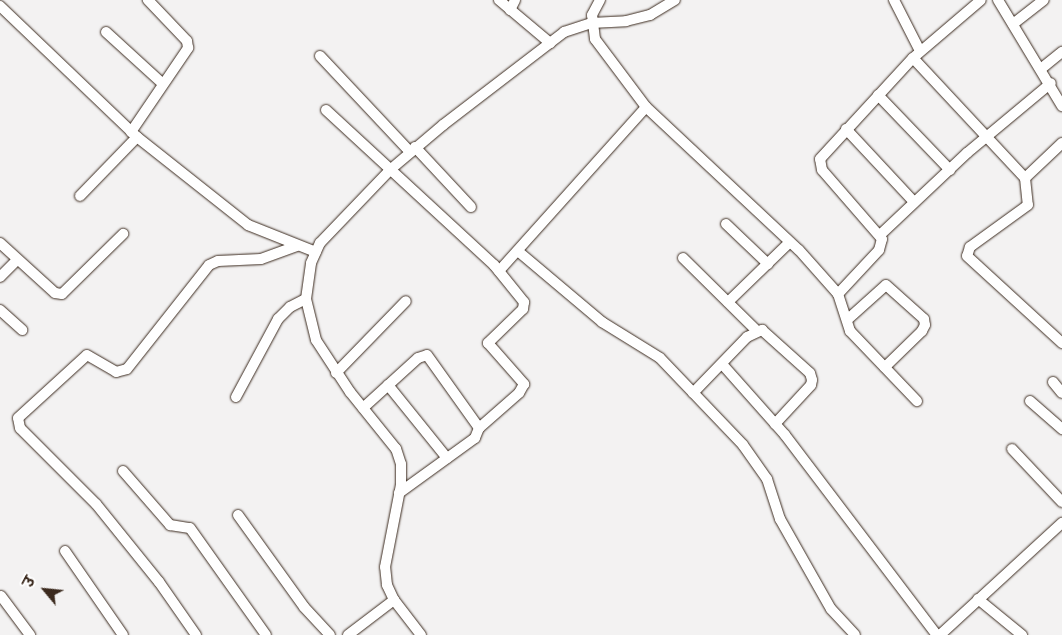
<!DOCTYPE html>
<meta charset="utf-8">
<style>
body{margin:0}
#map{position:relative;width:1062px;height:635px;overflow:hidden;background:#f3f2f2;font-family:"Gochi Hand","Playpen Sans Deva",sans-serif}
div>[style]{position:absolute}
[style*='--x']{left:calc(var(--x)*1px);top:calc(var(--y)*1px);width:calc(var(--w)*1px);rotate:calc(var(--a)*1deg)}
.roads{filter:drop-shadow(0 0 1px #3b2a1e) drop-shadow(0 0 1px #3b2a1e)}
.minor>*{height:10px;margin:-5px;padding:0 5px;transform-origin:5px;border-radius:5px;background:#fff}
span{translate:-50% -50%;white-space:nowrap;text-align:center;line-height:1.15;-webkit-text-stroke:4px #fff;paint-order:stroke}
.north{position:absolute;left:20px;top:565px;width:50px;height:50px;-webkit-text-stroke:4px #fff;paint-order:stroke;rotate:298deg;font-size:14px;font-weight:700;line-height:20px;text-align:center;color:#3b2a1e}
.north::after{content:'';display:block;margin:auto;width:18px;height:22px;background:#3b2a1e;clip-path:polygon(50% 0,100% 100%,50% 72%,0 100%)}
</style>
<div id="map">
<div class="roads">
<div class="minor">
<i style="--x:499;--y:0;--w:67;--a:40.1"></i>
<i style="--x:894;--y:0;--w:57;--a:63"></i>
<i style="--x:998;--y:0;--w:124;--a:58.9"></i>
<i style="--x:0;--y:6;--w:190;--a:43.7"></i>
<i style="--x:137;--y:137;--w:142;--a:38.4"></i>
<i style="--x:248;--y:225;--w:73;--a:21.7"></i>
<i style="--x:510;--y:10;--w:11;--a:-63"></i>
<i style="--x:1013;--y:24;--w:39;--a:-38"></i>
<i style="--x:106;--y:32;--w:77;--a:42.4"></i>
<i style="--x:320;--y:56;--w:132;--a:46.8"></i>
<i style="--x:913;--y:58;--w:164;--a:47"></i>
<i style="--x:1042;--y:68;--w:26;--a:-39"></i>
<i style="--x:878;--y:95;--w:104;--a:46.2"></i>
<i style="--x:646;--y:107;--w:209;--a:43.1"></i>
<i style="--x:799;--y:250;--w:59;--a:48.4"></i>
<i style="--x:838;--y:294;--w:39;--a:72"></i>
<i style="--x:850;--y:331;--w:97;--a:46.3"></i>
<i style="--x:326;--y:110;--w:229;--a:42.7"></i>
<i style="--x:494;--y:265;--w:48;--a:51"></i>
<i style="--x:524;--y:302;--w:7;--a:98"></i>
<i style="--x:523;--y:309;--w:49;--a:135.8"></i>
<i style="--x:488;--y:343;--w:55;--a:48.7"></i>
<i style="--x:524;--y:384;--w:10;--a:119"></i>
<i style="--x:519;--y:393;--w:53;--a:138.8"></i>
<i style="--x:846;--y:129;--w:100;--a:47"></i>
<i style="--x:131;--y:132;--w:102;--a:-55.8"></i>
<i style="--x:188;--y:48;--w:7;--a:-98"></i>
<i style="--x:187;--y:41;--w:57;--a:-133.6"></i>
<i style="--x:1062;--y:143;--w:51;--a:136.6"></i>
<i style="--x:1025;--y:178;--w:27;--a:84"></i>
<i style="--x:1028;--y:205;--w:72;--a:144.1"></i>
<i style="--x:970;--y:247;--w:9;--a:108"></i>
<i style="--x:967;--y:256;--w:129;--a:42.5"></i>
<i style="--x:415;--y:147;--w:82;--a:47"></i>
<i style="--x:80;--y:196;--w:82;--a:-46"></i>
<i style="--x:726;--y:224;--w:58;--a:43.6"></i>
<i style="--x:880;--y:235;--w:120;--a:-43.3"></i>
<i style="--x:967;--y:153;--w:109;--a:-39.8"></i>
<i style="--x:0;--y:243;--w:74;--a:42.3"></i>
<i style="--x:55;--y:293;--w:7;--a:8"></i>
<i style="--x:62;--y:294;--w:86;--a:-44.5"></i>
<i style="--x:519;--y:252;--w:109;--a:40.1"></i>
<i style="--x:602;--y:322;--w:68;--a:31.8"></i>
<i style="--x:660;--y:358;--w:120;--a:46.3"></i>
<i style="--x:743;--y:445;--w:42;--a:54.8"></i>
<i style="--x:767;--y:479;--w:42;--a:72"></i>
<i style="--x:780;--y:519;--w:103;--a:60.5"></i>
<i style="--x:831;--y:609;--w:35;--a:47"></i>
<i style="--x:683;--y:258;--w:103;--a:44.6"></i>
<i style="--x:499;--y:271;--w:220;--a:-48.1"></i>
<i style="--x:646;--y:107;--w:85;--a:-126.9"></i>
<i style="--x:595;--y:39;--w:24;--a:-97"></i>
<i style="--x:592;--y:15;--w:17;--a:-62"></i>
<i style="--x:0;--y:277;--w:24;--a:-45"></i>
<i style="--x:838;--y:294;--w:60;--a:-47"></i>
<i style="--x:879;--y:250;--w:11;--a:-75"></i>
<i style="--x:882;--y:239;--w:91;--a:-131"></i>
<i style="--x:822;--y:170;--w:11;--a:-100"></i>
<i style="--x:820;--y:159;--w:137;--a:-47.4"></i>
<i style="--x:913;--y:58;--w:89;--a:-40.5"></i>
<i style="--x:728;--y:302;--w:86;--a:-44.1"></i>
<i style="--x:0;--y:310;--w:30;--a:42"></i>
<i style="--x:847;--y:320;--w:52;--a:-41.9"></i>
<i style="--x:886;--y:285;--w:51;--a:41.8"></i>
<i style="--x:924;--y:319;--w:6;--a:81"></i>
<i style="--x:925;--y:325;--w:7;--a:117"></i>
<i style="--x:922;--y:331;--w:52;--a:135.8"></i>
<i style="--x:722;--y:364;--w:95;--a:48.4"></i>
<i style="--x:785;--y:435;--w:251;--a:52.8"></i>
<i style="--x:336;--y:373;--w:100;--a:-45.8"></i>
<i style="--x:1053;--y:382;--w:14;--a:51"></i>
<i style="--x:388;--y:385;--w:94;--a:51.1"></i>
<i style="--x:693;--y:393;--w:78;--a:-46"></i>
<i style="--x:747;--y:337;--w:17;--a:-25"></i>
<i style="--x:762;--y:330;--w:64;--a:41.9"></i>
<i style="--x:810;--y:373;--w:7;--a:74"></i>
<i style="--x:812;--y:380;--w:5;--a:101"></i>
<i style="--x:811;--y:385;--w:53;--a:132.7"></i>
<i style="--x:236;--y:397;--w:89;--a:-61.7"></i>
<i style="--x:278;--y:319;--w:17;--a:-45"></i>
<i style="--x:290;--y:307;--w:18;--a:-27"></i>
<i style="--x:1030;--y:401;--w:43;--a:41.2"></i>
<i style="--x:363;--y:408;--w:74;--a:-42.3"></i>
<i style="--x:418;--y:358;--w:9;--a:-18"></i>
<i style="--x:427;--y:355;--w:90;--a:54.5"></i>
<i style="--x:479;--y:428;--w:11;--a:112"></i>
<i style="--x:475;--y:438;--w:94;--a:144.1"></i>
<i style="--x:1012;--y:449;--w:73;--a:46.7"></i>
<i style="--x:123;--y:471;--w:72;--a:49"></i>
<i style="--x:170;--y:525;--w:20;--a:9"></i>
<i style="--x:190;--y:528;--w:131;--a:54.6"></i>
<i style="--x:238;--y:515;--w:113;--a:54.3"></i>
<i style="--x:304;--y:607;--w:38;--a:47"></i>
<i style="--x:65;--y:551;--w:102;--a:55.4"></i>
<i style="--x:1;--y:596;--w:49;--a:53.4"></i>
<i style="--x:978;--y:599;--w:57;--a:39.3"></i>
<i style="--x:196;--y:635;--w:65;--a:-124.9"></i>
<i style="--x:159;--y:582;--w:100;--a:-128.9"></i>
<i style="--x:96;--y:504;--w:107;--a:-135"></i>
<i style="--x:20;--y:428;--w:10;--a:-101"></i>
<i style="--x:18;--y:418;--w:93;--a:-42.4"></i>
<i style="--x:87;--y:355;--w:34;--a:30"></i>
<i style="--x:116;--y:372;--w:11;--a:-15"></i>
<i style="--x:127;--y:369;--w:132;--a:-51.7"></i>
<i style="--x:209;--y:265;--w:10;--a:-24"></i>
<i style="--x:218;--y:261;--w:43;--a:-2.7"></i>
<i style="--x:261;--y:259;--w:38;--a:-20"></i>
<i style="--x:348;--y:635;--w:58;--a:-37.3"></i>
<i style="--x:421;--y:635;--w:44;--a:-127.6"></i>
<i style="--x:394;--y:600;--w:17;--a:-115"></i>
<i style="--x:387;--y:585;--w:18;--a:-96"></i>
<i style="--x:385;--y:567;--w:84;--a:-79"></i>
<i style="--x:401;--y:485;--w:21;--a:-90"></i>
<i style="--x:401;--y:464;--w:16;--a:-108"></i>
<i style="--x:396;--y:449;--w:73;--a:-128.9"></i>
<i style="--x:350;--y:392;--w:62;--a:-123.2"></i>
<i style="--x:316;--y:340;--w:42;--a:-103.7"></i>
<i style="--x:306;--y:299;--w:36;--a:-82"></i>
<i style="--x:311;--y:263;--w:22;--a:-66"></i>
<i style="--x:320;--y:243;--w:103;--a:-46.2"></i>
<i style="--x:391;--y:169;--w:68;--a:-40.2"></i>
<i style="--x:443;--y:125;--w:153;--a:-37.5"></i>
<i style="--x:564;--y:32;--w:28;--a:-18"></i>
<i style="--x:591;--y:23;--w:35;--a:-3"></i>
<i style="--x:626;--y:21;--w:25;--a:-14"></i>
<i style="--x:650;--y:15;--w:29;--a:-31"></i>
<i style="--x:940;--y:635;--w:166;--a:-42.6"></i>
</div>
</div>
<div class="north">उ</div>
</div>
